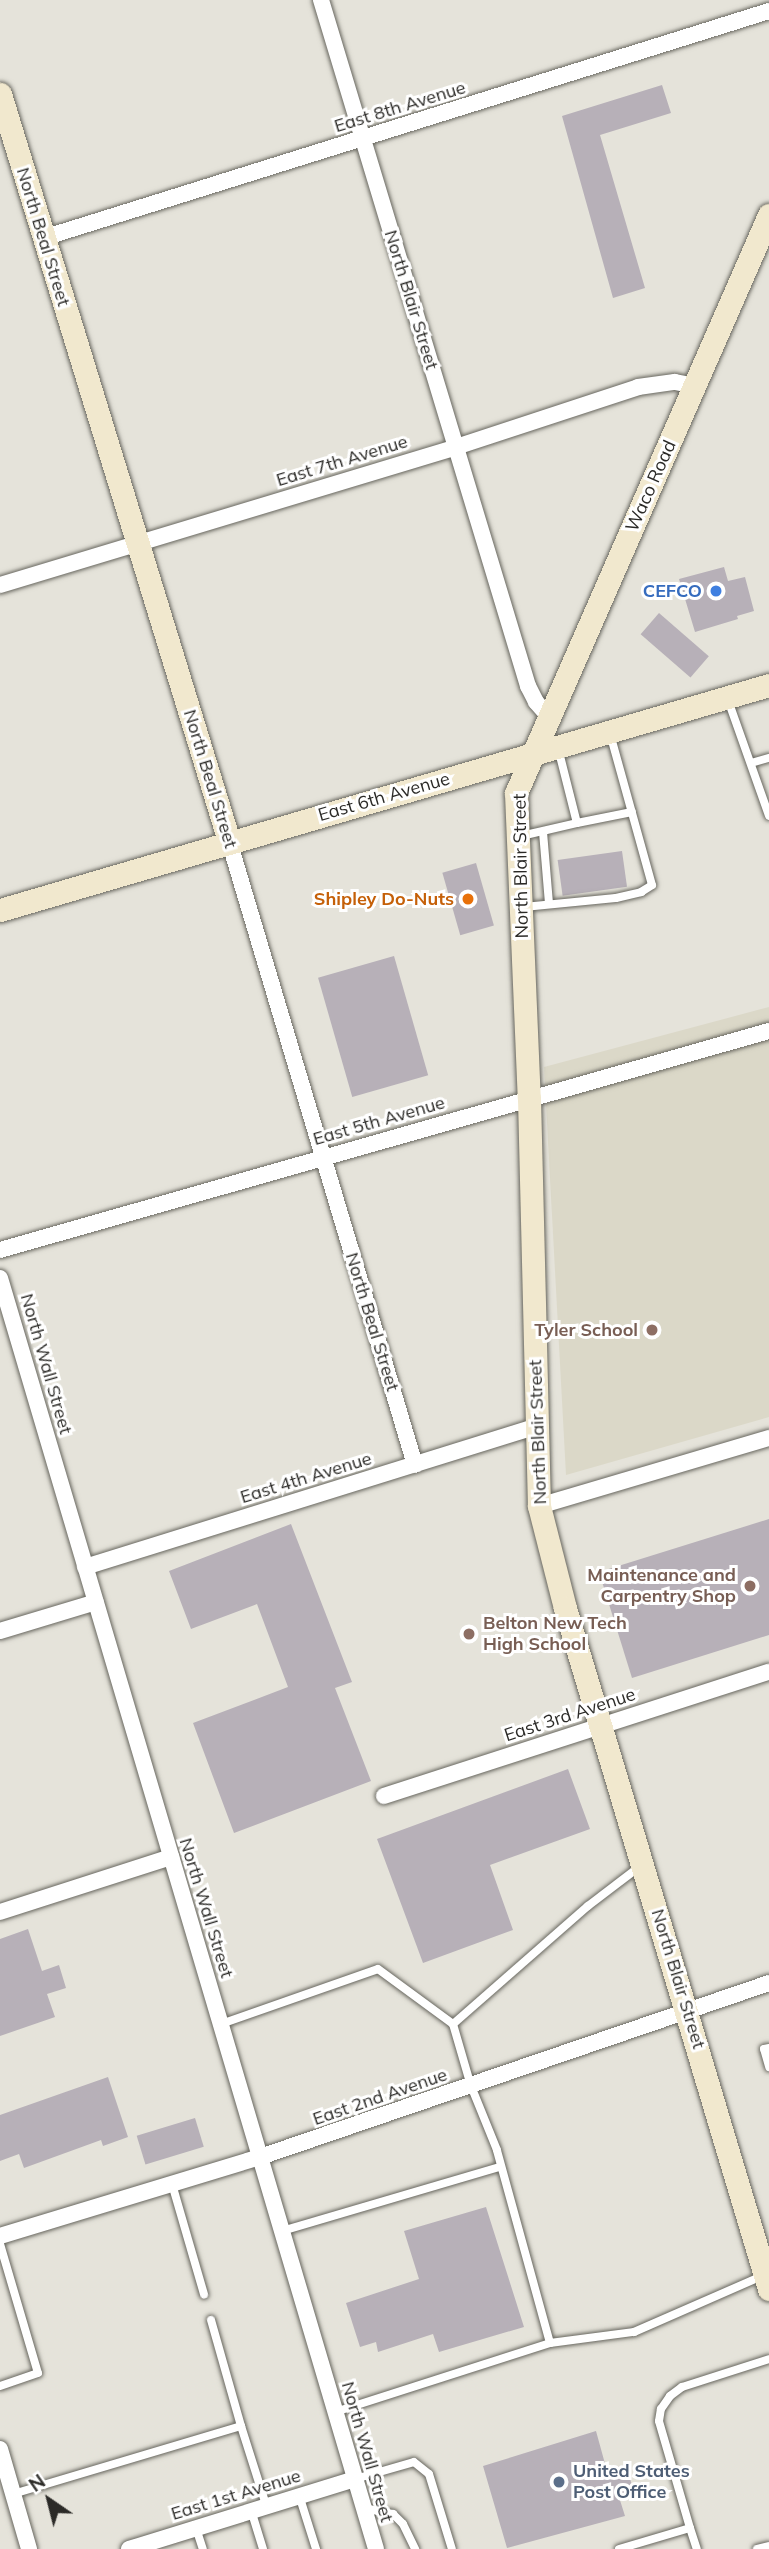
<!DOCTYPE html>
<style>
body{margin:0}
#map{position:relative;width:769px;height:2549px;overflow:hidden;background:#e5e3da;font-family:Mulish,sans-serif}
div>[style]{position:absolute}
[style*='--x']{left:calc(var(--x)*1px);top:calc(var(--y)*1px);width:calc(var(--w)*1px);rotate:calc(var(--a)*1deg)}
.built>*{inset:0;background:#dbd8c8}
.building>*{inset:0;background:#b7b0b8;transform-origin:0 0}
.roads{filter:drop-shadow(0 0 2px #67665e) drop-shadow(0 0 2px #67665e)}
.lane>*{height:8px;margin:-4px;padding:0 4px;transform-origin:4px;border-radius:4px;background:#fff}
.street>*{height:16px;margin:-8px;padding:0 8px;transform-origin:8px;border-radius:8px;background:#fff}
.secondary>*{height:23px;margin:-11.5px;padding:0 11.5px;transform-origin:11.5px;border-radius:11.5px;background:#f1e8ce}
.dots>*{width:19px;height:19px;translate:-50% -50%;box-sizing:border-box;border:4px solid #fff;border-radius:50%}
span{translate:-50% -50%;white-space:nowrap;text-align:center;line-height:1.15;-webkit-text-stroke:6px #fff;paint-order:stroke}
.street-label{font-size:18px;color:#2b2a27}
.shop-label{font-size:18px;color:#366cbe;font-weight:700}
.right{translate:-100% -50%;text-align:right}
.food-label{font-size:18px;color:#c56008;font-weight:700}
.education-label{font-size:18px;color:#785e54;font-weight:700}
.left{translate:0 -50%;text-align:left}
.service-label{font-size:18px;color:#4e5e75;font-weight:700}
.north{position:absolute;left:14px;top:2465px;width:70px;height:70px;-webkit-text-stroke:5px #fff;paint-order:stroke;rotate:325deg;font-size:19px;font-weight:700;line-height:28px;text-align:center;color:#2b2a27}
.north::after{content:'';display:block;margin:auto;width:24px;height:32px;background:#2b2a27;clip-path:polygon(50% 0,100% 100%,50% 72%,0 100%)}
</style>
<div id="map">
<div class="built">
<i style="clip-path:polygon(769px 1007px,769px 1417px,566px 1475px,544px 1067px)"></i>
</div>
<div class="building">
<i style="clip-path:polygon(662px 85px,671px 113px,600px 135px,645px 288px,613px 298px,562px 116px)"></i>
<i style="clip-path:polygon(724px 567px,728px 581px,745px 577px,754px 611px,737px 616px,738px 619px,695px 632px,679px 579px)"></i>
<i style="left:659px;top:613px;width:66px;height:28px;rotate:41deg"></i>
<i style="left:622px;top:851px;width:36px;height:65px;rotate:82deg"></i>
<i style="left:476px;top:863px;width:65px;height:35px;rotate:74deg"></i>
<i style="left:394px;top:956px;width:124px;height:79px;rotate:74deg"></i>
<i style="clip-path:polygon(769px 1519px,769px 1635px,632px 1678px,599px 1572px)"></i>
<i style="clip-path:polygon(291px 1524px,352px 1682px,335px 1688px,371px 1781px,234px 1833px,193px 1723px,288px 1687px,257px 1604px,191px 1629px,169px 1571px)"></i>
<i style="clip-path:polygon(568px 1769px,590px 1829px,490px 1865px,513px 1930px,423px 1963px,377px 1839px)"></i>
<i style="clip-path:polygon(28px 1929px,42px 1971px,59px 1965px,66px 1988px,47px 1994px,55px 2017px,0 2036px,0 1939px)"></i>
<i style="clip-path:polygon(108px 2077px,128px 2137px,103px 2146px,101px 2140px,24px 2168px,19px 2154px,0 2161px,0 2115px)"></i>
<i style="left:195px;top:2118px;width:30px;height:61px;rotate:73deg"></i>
<i style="clip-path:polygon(486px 2207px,524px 2327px,439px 2352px,433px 2334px,378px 2352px,376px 2342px,360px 2347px,346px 2303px,419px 2279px,404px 2231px)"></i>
<i style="clip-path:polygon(596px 2431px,607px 2471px,626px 2464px,634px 2493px,619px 2497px,625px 2516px,507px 2548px,483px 2466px)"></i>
</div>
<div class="roads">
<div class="lane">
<i style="--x:728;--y:700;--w:123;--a:70.5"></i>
<i style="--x:558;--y:748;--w:77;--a:75.8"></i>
<i style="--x:577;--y:823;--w:56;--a:-11.3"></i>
<i style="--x:751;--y:763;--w:19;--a:-16"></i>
<i style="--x:543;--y:832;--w:71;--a:85.2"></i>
<i style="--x:521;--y:836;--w:57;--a:-13.1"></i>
<i style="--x:524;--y:907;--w:92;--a:-5.6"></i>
<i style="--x:616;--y:898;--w:26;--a:-13"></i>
<i style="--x:641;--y:892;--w:13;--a:-32"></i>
<i style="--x:652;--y:885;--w:157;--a:-105.5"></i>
<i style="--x:221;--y:2024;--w:166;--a:-19.3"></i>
<i style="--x:378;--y:1969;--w:93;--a:36.3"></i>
<i style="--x:769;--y:2048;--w:5;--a:169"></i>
<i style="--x:764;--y:2049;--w:19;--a:74"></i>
<i style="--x:172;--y:2184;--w:115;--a:73.8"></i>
<i style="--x:282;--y:2231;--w:227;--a:-16.4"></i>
<i style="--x:0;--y:2244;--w:134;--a:73.6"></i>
<i style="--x:38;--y:2373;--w:40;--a:161.1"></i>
<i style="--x:211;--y:2320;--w:110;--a:74.2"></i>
<i style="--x:550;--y:2343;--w:85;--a:-7.5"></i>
<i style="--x:634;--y:2332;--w:140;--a:-23.6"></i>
<i style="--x:335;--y:2412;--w:226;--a:-17.8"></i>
<i style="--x:550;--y:2343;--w:200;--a:-105.4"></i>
<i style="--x:497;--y:2150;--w:69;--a:-112.1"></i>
<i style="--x:471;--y:2086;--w:65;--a:-106.2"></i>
<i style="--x:453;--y:2024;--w:179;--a:-41.2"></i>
<i style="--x:588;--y:1906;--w:64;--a:-37.4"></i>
<i style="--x:355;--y:2479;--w:61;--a:-16.1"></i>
<i style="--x:414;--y:2462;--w:19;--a:39"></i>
<i style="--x:429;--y:2474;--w:78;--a:73"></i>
<i style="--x:13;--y:2494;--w:238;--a:-16.6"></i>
<i style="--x:241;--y:2426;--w:83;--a:72.4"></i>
<i style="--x:299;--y:2495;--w:57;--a:72.5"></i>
<i style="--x:364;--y:2508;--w:30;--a:12"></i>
<i style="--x:393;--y:2514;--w:14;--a:45"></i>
<i style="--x:403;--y:2524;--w:28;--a:64"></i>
<i style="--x:251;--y:2510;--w:41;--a:72.9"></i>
<i style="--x:196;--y:2528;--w:22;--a:72"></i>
<i style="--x:690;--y:2528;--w:111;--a:-106.2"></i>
<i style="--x:659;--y:2421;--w:12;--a:-81"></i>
<i style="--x:661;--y:2409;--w:16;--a:-55"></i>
<i style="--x:670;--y:2396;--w:15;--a:-37"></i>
<i style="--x:682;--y:2387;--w:91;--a:-17.8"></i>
<i style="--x:619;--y:2549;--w:74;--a:-16.5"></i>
<i style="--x:690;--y:2528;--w:22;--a:72"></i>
<i style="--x:757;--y:2549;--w:12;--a:-14"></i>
</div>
<div class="street">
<i style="--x:321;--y:0;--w:717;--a:73.21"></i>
<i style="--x:528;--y:686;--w:18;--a:63"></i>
<i style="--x:536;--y:702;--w:18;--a:49"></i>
<i style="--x:43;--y:238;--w:761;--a:-17.36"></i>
<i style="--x:0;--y:585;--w:476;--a:-16.8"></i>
<i style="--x:456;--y:447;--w:192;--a:-18.2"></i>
<i style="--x:638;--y:387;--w:37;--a:-8"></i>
<i style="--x:675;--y:382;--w:20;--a:11"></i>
<i style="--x:229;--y:841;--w:651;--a:73.4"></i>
<i style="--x:0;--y:1250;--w:800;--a:-15.9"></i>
<i style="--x:0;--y:1278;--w:1325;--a:73.52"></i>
<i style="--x:539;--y:1506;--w:240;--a:-16.5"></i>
<i style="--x:85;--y:1567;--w:474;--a:-17.3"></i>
<i style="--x:0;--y:1631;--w:100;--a:-16.8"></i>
<i style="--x:384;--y:1796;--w:404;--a:-17.9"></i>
<i style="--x:0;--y:1912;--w:180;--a:-17.8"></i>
<i style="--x:0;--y:2236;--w:272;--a:-16.9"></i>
<i style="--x:260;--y:2157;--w:538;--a:-18.87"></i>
<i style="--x:0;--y:2449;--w:104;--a:73.8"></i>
<i style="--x:129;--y:2549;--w:237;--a:-17.2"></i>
</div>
<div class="secondary">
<i style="--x:0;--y:94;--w:781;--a:72.96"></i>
<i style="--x:769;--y:215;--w:631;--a:113.64"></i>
<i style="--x:516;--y:793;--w:305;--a:87.6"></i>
<i style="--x:529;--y:1098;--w:408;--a:88.6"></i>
<i style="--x:539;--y:1506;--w:105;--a:75.7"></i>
<i style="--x:565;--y:1608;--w:711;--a:73.32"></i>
<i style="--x:0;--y:910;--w:801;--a:-16.31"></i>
</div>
</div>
<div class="dots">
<i style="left:716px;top:591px;background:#3f7fe0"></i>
<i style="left:468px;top:899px;background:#e8710a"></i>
<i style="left:652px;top:1330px;background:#8d6e63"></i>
<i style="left:750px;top:1586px;background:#8d6e63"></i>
<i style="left:469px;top:1634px;background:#8d6e63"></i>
<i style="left:559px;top:2482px;background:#5c6f8a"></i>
</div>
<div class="street-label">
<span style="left:400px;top:107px;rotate:-17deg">East 8th Avenue</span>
<span style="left:43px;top:237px;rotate:73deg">North Beal Street</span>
<span style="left:411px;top:300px;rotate:73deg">North Blair Street</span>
<span style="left:342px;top:461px;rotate:-17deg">East 7th Avenue</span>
<span style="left:651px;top:486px;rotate:-66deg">Waco Road</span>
<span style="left:210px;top:779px;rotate:73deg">North Beal Street</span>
<span style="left:384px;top:797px;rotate:-16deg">East 6th Avenue</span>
<span style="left:521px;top:866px;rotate:-91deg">North Blair Street</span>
<span style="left:379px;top:1121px;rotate:-16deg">East 5th Avenue</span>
<span style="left:372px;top:1322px;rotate:73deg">North Beal Street</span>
<span style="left:46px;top:1364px;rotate:74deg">North Wall Street</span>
<span style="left:538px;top:1432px;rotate:-92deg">North Blair Street</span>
<span style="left:306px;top:1478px;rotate:-17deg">East 4th Avenue</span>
<span style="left:570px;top:1715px;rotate:-18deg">East 3rd Avenue</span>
<span style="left:206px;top:1908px;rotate:73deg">North Wall Street</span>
<span style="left:678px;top:1979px;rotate:73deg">North Blair Street</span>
<span style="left:380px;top:2097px;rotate:-19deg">East 2nd Avenue</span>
<span style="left:367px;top:2452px;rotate:74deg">North Wall Street</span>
<span style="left:236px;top:2495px;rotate:-17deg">East 1st Avenue</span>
</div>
<div class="shop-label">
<span class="right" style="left:702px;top:591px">CEFCO</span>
</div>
<div class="food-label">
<span class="right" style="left:454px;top:899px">Shipley Do-Nuts</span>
</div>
<div class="education-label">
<span class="right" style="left:638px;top:1330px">Tyler School</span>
<span class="right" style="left:736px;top:1586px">Maintenance and<br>Carpentry Shop</span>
<span class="left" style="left:483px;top:1634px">Belton New Tech<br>High School</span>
</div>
<div class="service-label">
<span class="left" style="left:573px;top:2482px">United States<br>Post Office</span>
</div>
<div class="north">N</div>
</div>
